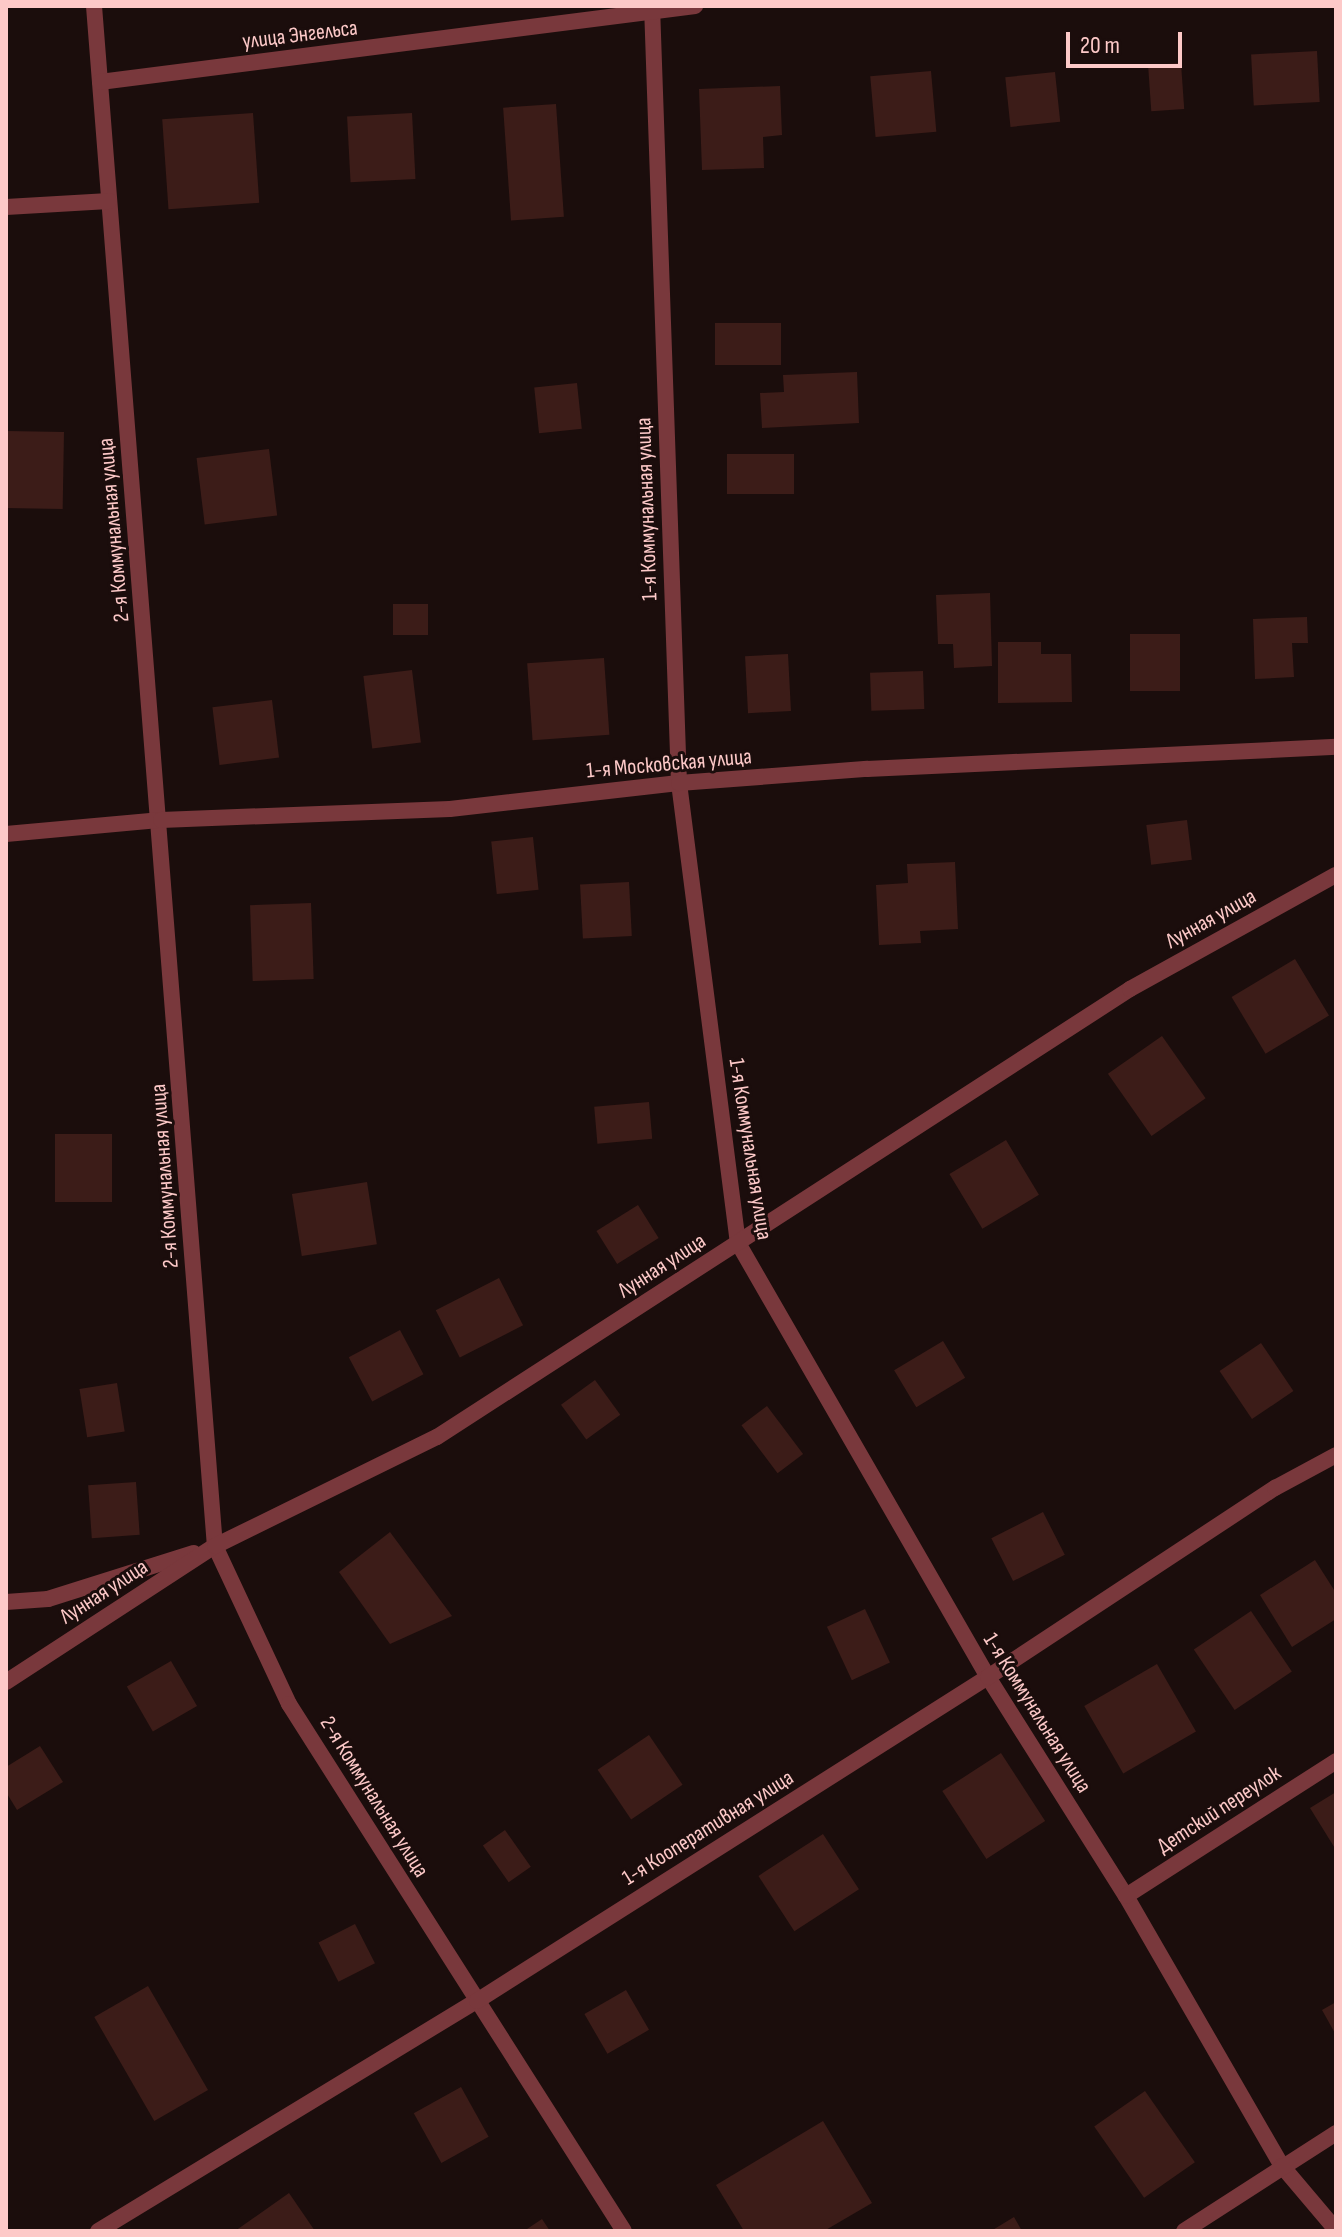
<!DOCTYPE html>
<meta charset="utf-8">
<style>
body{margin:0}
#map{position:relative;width:1342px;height:2237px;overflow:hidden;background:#1b0d0c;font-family:"Sofia Sans Condensed",sans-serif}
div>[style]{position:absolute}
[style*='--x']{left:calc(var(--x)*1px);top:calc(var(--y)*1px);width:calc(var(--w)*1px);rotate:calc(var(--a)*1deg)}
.building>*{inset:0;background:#3c1c18;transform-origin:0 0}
.minor>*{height:16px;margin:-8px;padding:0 8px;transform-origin:8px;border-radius:8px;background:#79383c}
span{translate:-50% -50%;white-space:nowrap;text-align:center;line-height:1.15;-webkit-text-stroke:6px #1b0d0c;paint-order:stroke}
.street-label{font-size:22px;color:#fdc9c8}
.frame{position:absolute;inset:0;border:8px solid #fdc9c8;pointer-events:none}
.scale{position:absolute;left:1066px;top:32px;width:116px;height:36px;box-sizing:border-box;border:4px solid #fdc9c8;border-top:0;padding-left:10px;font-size:24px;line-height:28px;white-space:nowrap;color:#fdc9c8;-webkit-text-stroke:6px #1b0d0c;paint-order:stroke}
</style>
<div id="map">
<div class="building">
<i style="left:1317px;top:51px;width:51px;height:66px;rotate:87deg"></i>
<i style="left:1181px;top:63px;width:46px;height:33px;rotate:86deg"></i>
<i style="left:931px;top:71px;width:61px;height:61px;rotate:85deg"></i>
<i style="left:1055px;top:72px;width:50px;height:50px;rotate:84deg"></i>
<i style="clip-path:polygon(780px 86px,782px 135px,763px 137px,764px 168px,702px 170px,699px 89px)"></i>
<i style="left:556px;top:104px;width:113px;height:53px;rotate:86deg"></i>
<i style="left:253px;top:113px;width:90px;height:91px;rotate:86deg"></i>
<i style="left:412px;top:113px;width:66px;height:65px;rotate:87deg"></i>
<i style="left:781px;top:323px;width:42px;height:66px;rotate:90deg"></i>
<i style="clip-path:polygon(857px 372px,859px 423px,762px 428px,760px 393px,784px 392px,783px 375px)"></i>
<i style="left:577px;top:383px;width:46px;height:43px;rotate:84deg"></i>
<i style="left:7px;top:431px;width:57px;height:77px;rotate:1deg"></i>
<i style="left:269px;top:449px;width:67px;height:73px;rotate:83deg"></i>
<i style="left:727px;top:454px;width:67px;height:40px"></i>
<i style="clip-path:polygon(990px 593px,992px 666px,954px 668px,953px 644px,938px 644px,936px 595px)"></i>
<i style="left:428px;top:604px;width:31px;height:35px;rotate:90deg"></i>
<i style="clip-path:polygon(1307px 617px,1308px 643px,1292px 643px,1294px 677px,1255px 679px,1253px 619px)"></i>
<i style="left:1130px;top:634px;width:50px;height:57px"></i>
<i style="clip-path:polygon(998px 642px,1041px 642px,1041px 654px,1071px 654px,1072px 702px,998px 703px)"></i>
<i style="left:788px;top:654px;width:57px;height:43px;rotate:87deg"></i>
<i style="left:604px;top:658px;width:77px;height:77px;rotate:86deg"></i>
<i style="left:412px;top:670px;width:73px;height:49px;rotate:83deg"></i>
<i style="left:923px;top:671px;width:38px;height:53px;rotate:88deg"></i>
<i style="left:272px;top:700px;width:58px;height:60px;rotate:83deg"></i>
<i style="left:1187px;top:820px;width:40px;height:41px;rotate:83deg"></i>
<i style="left:533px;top:837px;width:53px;height:42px;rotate:84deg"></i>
<i style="clip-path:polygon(955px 862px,958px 929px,920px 931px,921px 943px,879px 945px,876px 885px,908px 883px,907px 864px)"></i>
<i style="left:629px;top:882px;width:54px;height:49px;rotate:87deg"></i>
<i style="left:311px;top:903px;width:76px;height:61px;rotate:88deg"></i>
<i style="left:1295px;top:959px;width:66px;height:74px;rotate:59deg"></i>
<i style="left:1162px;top:1036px;width:76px;height:66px;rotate:55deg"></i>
<i style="left:649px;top:1102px;width:37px;height:55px;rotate:85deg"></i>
<i style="left:55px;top:1134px;width:57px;height:68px"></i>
<i style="left:1006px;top:1140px;width:64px;height:66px;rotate:59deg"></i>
<i style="left:367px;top:1182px;width:63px;height:76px;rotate:81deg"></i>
<i style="left:638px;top:1205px;width:39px;height:49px;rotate:58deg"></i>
<i style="left:499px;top:1278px;width:53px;height:71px;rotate:63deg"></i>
<i style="left:400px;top:1330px;width:50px;height:58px;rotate:62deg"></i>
<i style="left:943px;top:1341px;width:43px;height:57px;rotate:59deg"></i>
<i style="left:1261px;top:1343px;width:58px;height:50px;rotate:56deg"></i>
<i style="left:595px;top:1380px;width:43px;height:42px;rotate:54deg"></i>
<i style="left:117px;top:1383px;width:49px;height:38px;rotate:81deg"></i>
<i style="left:767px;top:1406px;width:60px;height:32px;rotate:53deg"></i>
<i style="left:136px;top:1482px;width:53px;height:48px;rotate:86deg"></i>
<i style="left:1043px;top:1512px;width:48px;height:58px;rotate:63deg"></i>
<i style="clip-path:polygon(390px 1532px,452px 1616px,390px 1644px,339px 1572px)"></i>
<i style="clip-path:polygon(1315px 1560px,1336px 1593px,1336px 1619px,1292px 1647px,1260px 1595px)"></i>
<i style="left:865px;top:1609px;width:59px;height:42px;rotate:65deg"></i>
<i style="left:1251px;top:1611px;width:73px;height:69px;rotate:56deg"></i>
<i style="left:171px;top:1661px;width:52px;height:51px;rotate:60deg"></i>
<i style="left:1157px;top:1664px;width:78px;height:84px;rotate:60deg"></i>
<i style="left:649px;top:1735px;width:60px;height:62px;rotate:56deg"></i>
<i style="clip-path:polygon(40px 1746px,63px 1782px,17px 1810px,6px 1792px,6px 1767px)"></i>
<i style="left:1001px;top:1753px;width:81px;height:70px;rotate:57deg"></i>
<i style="clip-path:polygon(1336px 1792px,1336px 1850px,1310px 1808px)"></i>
<i style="left:505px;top:1830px;width:45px;height:27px;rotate:55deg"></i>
<i style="left:823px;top:1834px;width:66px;height:77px;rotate:57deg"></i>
<i style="left:355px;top:1924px;width:44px;height:41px;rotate:63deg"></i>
<i style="left:148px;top:1986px;width:120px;height:62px;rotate:60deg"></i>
<i style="left:626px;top:1990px;width:46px;height:48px;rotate:60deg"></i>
<i style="clip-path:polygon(1336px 2002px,1336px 2035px,1322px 2010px)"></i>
<i style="left:461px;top:2087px;width:57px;height:54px;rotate:61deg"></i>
<i style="left:1145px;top:2091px;width:87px;height:62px;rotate:55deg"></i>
<i style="clip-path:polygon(823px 2121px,872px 2203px,824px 2231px,744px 2231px,716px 2185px)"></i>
<i style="clip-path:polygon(289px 2193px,315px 2231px,235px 2231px)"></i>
<i style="clip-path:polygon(1014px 2217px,1022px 2231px,991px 2231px)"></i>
<i style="clip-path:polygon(542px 2219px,550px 2231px,524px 2231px)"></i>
</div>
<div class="minor">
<i style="--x:94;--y:6;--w:1545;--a:85.51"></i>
<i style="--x:215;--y:1546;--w:174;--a:64.9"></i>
<i style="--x:289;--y:1704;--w:624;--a:57.56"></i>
<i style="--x:652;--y:6;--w:777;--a:88.01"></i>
<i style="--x:679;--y:783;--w:464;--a:82.7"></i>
<i style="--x:738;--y:1243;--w:501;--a:60.06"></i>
<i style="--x:988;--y:1677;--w:259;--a:57.8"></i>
<i style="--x:1126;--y:1896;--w:312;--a:60"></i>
<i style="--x:1282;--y:2166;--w:84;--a:49.8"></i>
<i style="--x:100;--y:82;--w:600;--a:-7.28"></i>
<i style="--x:6;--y:207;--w:103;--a:-3.3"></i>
<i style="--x:6;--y:834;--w:156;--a:-5.2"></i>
<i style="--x:161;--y:820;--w:289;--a:-2.2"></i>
<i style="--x:450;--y:809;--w:230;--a:-6.5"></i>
<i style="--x:679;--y:783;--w:189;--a:-4.3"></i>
<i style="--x:867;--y:769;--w:470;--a:-2.7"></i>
<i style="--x:6;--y:1602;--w:42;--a:-4.1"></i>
<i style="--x:48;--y:1599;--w:153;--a:-17.5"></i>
<i style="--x:6;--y:1682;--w:249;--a:-33.1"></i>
<i style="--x:215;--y:1546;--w:247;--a:-26.2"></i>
<i style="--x:437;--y:1437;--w:825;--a:-32.88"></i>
<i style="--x:1130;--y:989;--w:235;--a:-29"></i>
<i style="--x:1126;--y:1896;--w:250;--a:-32.7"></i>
<i style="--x:98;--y:2231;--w:443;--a:-31.3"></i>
<i style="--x:477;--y:2001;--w:605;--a:-32.38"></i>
<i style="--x:988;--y:1677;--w:344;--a:-33.4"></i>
<i style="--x:1275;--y:1488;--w:69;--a:-28.4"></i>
<i style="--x:1184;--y:2231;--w:181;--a:-32.8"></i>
</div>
<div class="street-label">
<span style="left:300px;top:35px;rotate:-7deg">улица Энгельса</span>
<span style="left:647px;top:509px;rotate:-92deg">1-я Коммунальная улица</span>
<span style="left:114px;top:530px;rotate:-95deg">2-я Коммунальная улица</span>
<span style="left:669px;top:764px;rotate:-5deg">1-я Московская улица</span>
<span style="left:1211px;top:919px;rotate:-29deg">Лунная улица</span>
<span style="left:750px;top:1149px;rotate:81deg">1-я Коммунальная улица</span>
<span style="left:165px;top:1176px;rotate:-94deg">2-я Коммунальная улица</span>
<span style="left:662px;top:1266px;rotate:-33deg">Лунная улица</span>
<span style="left:104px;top:1592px;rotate:-33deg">Лунная улица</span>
<span style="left:1037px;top:1713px;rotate:58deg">1-я Коммунальная улица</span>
<span style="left:374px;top:1797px;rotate:58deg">2-я Коммунальная улица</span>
<span style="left:1219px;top:1810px;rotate:-33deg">Детский переулок</span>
<span style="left:708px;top:1828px;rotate:-32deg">1-я Кооперативная улица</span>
</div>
<div class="frame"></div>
<div class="scale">20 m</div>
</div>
